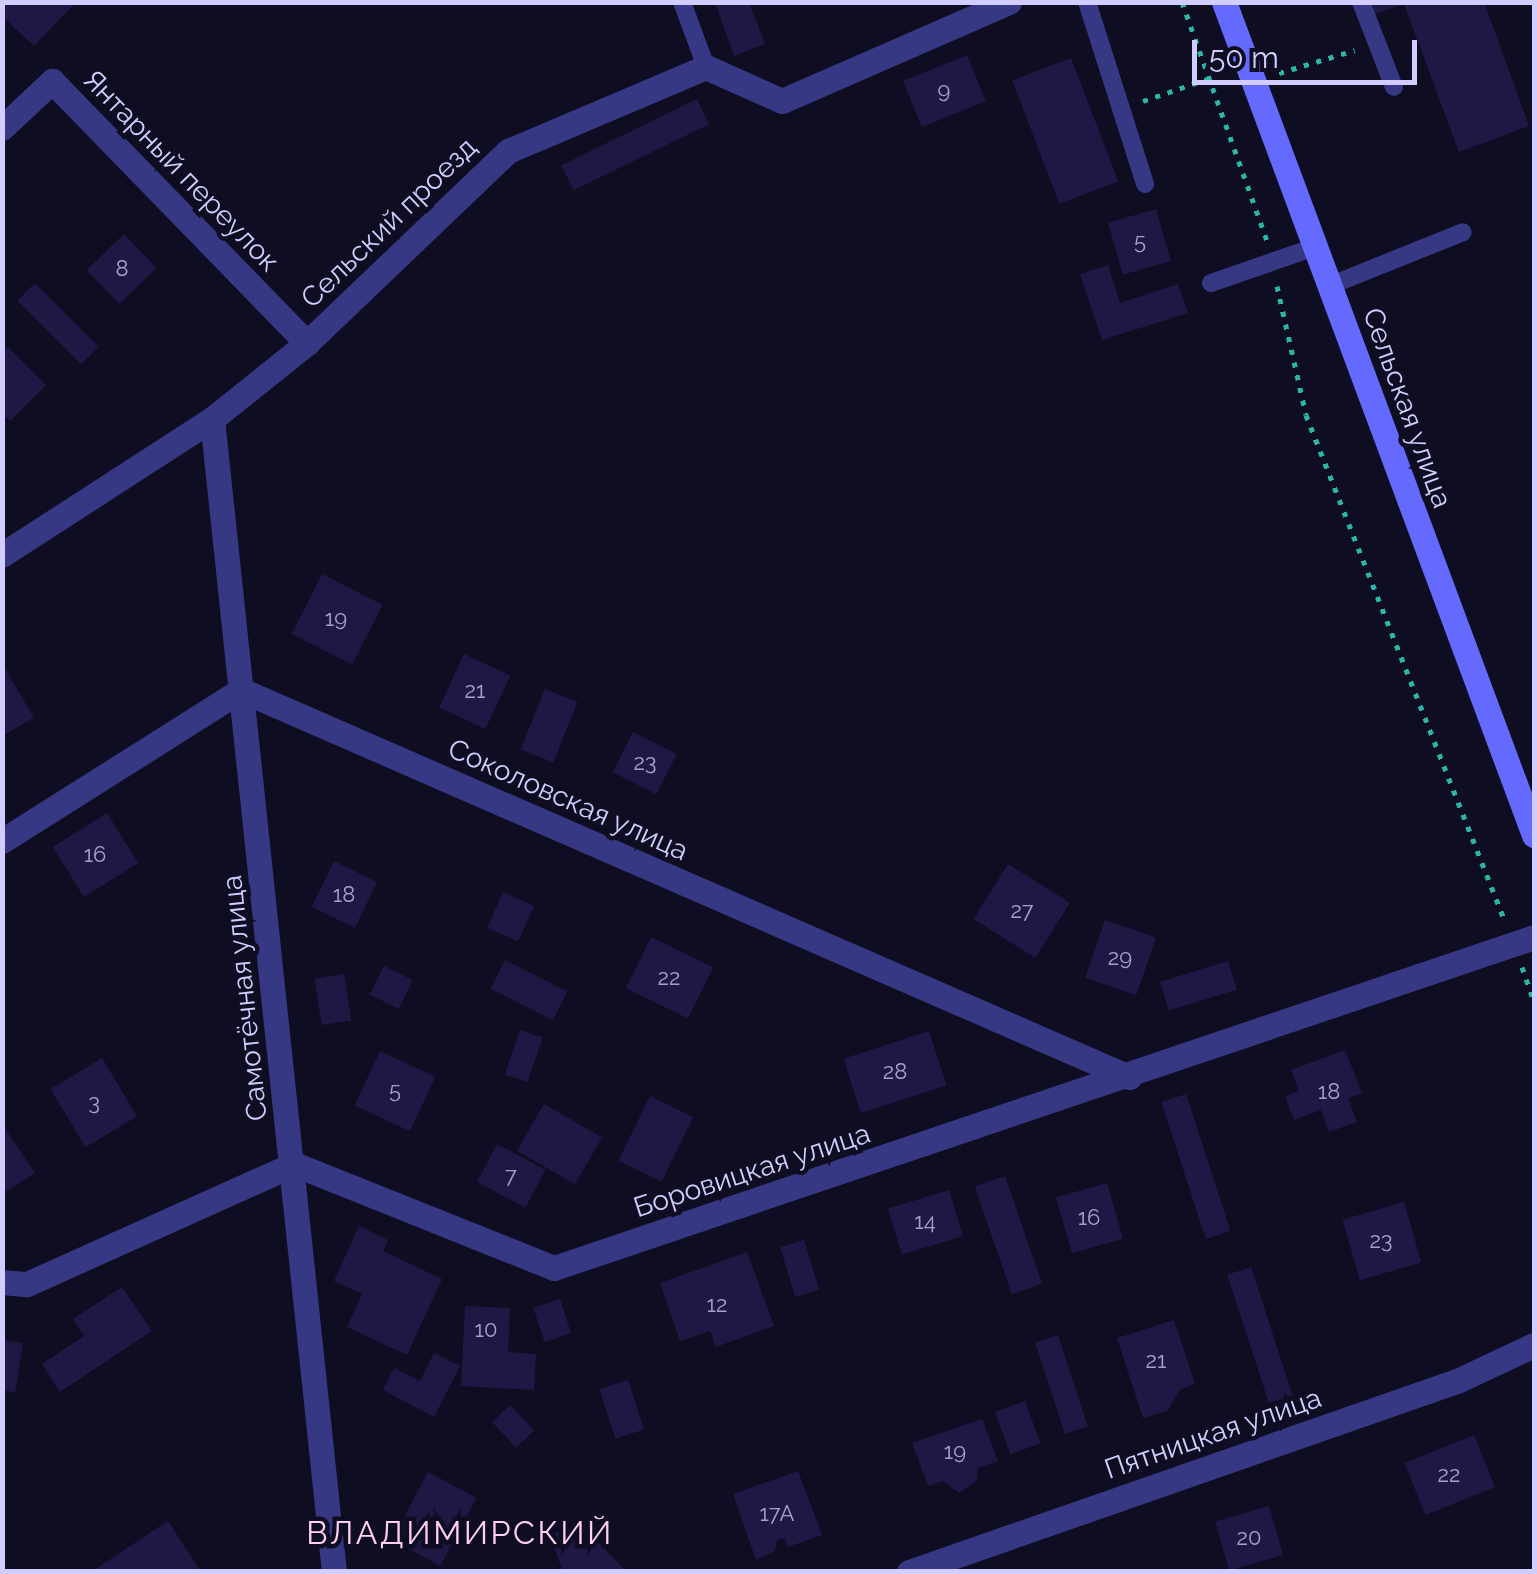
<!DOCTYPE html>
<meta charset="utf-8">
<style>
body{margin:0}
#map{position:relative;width:1537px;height:1574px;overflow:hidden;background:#0f0d22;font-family:Raleway,sans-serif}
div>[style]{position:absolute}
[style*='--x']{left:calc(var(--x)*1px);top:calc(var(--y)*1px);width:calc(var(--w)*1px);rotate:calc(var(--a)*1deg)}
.building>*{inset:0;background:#1f1844;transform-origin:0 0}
.path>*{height:5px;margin-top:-2.5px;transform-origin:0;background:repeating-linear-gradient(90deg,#2bb7a7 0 5px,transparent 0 13px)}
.lane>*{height:18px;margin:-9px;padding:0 9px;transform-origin:9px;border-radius:9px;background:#363883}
.street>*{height:25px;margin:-12.5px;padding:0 12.5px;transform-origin:12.5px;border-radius:12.5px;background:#363883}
.secondary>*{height:25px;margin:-12.5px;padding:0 12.5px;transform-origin:12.5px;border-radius:12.5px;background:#656aff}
span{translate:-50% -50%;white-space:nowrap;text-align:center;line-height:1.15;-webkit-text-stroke:9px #0f0d22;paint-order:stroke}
.number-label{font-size:22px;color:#a4a0d0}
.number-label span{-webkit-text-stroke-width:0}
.street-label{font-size:28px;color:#d1ceff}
.quarter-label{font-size:32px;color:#ffd0f1;letter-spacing:2.5px}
.frame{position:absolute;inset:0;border:5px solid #d1ceff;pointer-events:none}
.scale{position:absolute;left:1192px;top:40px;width:225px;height:45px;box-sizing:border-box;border:5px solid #d1ceff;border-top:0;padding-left:12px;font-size:30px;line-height:35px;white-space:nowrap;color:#d1ceff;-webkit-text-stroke:8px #0f0d22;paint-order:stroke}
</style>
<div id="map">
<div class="building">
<i style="clip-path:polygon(2px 2px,76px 2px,34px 46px,2px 16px)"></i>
<i style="clip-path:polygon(715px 2px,749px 2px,765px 44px,734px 56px)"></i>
<i style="clip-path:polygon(1371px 2px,1484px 2px,1529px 126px,1459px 152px,1404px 4px,1375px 14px)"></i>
<i style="left:967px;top:55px;width:50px;height:69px;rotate:68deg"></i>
<i style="left:1071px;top:58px;width:132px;height:63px;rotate:69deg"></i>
<i style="left:697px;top:99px;width:28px;height:151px;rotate:64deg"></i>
<i style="left:1156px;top:209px;width:54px;height:50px;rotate:74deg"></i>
<i style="left:124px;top:234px;width:47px;height:52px;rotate:46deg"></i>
<i style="clip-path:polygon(1108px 265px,1120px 303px,1178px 284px,1188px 313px,1102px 340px,1080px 274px)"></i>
<i style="left:35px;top:283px;width:90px;height:25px;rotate:45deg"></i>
<i style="clip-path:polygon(8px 347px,46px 385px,10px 421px,2px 414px,2px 353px)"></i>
<i style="left:322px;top:574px;width:68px;height:67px;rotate:27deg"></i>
<i style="left:464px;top:654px;width:51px;height:59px;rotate:25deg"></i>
<i style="clip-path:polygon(2px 663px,34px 718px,2px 736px)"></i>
<i style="left:545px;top:689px;width:35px;height:65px;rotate:22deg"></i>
<i style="left:633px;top:732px;width:49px;height:45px;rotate:27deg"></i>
<i style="left:107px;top:813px;width:59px;height:64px;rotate:58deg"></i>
<i style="left:334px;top:861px;width:48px;height:51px;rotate:26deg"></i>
<i style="left:1008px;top:864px;width:73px;height:65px;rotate:32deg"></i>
<i style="left:503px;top:892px;width:34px;height:39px;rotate:24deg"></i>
<i style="left:1105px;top:920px;width:54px;height:61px;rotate:19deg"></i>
<i style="left:651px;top:937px;width:69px;height:57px;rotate:26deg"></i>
<i style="left:505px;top:960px;width:70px;height:32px;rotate:27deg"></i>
<i style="left:1228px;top:961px;width:30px;height:71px;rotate:73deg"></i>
<i style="left:384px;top:966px;width:32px;height:32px;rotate:26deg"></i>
<i style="left:344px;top:974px;width:47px;height:30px;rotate:81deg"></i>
<i style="left:520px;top:1030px;width:24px;height:47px;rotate:19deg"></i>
<i style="left:929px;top:1031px;width:57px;height:90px;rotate:72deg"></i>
<i style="clip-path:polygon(1345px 1050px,1362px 1093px,1348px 1098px,1357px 1122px,1329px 1132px,1321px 1110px,1294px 1120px,1285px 1096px,1299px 1091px,1291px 1070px)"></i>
<i style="left:380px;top:1051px;width:61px;height:60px;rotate:25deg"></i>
<i style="left:102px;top:1058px;width:68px;height:60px;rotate:59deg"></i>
<i style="left:1186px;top:1094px;width:144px;height:26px;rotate:72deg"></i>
<i style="left:650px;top:1096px;width:48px;height:72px;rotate:26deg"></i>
<i style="left:544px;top:1104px;width:67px;height:54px;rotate:30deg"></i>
<i style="clip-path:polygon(2px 1124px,35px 1173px,2px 1194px)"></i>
<i style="left:497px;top:1144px;width:55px;height:43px;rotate:28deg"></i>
<i style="left:1005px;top:1176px;width:114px;height:32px;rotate:71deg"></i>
<i style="left:1107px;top:1183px;width:58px;height:53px;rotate:74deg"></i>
<i style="left:949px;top:1190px;width:48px;height:64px;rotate:73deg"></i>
<i style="left:1404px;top:1202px;width:63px;height:64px;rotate:74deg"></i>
<i style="clip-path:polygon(359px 1226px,388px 1240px,383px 1251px,442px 1279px,407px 1355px,347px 1327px,362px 1294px,334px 1281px)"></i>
<i style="left:804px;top:1240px;width:52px;height:25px;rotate:73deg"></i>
<i style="clip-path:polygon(747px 1252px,774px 1326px,716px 1347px,710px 1331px,680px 1341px,660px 1283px)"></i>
<i style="left:1251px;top:1267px;width:135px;height:25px;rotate:72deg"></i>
<i style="clip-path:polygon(122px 1287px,152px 1331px,60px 1392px,42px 1364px,84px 1336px,73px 1319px)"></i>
<i style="left:560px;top:1299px;width:36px;height:28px;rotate:72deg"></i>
<i style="clip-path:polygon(465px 1306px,510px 1308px,508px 1352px,536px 1354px,534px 1390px,461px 1386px)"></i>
<i style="clip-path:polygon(1174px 1320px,1195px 1384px,1181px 1389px,1167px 1411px,1143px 1418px,1117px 1338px)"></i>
<i style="left:1058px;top:1335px;width:96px;height:24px;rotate:72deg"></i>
<i style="clip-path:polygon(2px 1340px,23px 1343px,15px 1393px,2px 1390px)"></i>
<i style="clip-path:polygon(434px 1353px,460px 1366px,434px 1417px,383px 1390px,394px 1368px,420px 1381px)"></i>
<i style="left:628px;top:1380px;width:52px;height:30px;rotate:72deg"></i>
<i style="left:1025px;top:1401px;width:45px;height:32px;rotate:70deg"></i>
<i style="left:510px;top:1405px;width:35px;height:25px;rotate:46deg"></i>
<i style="clip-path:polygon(982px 1419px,998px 1461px,978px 1468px,977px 1480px,959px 1493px,943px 1481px,928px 1486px,912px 1443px)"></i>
<i style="left:1474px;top:1435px;width:56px;height:75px;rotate:68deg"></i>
<i style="clip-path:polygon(798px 1471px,822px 1535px,788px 1547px,785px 1538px,777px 1540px,775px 1551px,756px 1560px,733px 1494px)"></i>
<i style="left:428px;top:1472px;width:55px;height:77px;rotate:28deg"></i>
<i style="left:1269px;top:1506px;width:51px;height:56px;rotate:74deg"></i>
<i style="clip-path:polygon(168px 1521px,201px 1572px,91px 1572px)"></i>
<i style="clip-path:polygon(580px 1532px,596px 1540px,627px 1572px,563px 1572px,549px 1533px)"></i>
</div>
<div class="path">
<i style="--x:1182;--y:2;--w:254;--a:70.4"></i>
<i style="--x:1279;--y:73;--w:79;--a:-16.8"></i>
<i style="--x:1143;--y:101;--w:71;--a:-18.9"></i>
<i style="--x:1277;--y:286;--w:132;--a:77.3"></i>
<i style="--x:1306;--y:415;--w:541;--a:68.55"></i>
<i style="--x:1522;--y:967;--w:37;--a:71"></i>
</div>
<div class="lane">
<i style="--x:682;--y:2;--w:69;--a:69.7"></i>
<i style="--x:1087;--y:2;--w:191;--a:72.3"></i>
<i style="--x:1361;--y:2;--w:91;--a:68.8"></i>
<i style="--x:1211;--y:283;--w:110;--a:-19.1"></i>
<i style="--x:1329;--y:286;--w:144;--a:-21.9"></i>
</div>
<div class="street">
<i style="--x:2;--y:128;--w:69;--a:-43.2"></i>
<i style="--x:52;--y:81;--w:366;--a:45.8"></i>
<i style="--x:307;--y:343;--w:122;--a:141.3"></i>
<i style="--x:212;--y:419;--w:250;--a:147.1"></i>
<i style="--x:307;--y:343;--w:278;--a:-43.7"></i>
<i style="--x:508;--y:151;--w:215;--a:-23"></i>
<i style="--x:706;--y:67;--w:83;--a:24.1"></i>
<i style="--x:782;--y:101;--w:248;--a:-23.6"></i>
<i style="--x:212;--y:419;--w:1159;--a:83.96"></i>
<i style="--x:2;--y:841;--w:283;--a:-32.3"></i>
<i style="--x:241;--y:690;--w:969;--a:23.55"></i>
<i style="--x:2;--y:1282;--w:25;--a:5"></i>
<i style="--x:27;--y:1284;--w:293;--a:-24.2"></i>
<i style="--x:294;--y:1164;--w:280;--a:21.8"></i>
<i style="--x:554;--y:1268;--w:1034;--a:-18.66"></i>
<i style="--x:909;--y:1572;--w:580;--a:-19.22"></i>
<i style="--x:1457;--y:1381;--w:85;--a:-25.1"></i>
</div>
<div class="secondary">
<i style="--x:1224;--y:2;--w:889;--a:69.59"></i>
</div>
<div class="number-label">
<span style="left:944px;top:91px">9</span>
<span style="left:1140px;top:242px">5</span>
<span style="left:122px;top:269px">8</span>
<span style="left:336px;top:619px">19</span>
<span style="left:475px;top:691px">21</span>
<span style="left:645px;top:763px">23</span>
<span style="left:95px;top:855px">16</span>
<span style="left:344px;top:895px">18</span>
<span style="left:1022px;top:911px">27</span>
<span style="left:1120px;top:958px">29</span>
<span style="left:669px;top:978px">22</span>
<span style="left:895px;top:1072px">28</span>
<span style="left:395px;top:1091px">5</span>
<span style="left:1329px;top:1092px">18</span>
<span style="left:94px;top:1103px">3</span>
<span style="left:511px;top:1176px">7</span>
<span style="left:1089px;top:1218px">16</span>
<span style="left:925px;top:1222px">14</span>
<span style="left:1381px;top:1241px">23</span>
<span style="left:717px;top:1305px">12</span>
<span style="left:486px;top:1330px">10</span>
<span style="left:1156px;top:1361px">21</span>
<span style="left:955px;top:1452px">19</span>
<span style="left:1449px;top:1475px">22</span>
<span style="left:777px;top:1514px">17А</span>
<span style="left:1249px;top:1538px">20</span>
</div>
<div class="street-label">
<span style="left:181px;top:171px;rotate:46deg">Янтарный переулок</span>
<span style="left:389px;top:223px;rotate:-44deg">Сельский проезд</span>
<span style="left:1407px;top:408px;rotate:70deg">Сельская улица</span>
<span style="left:568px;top:800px;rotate:24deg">Соколовская улица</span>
<span style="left:245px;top:998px;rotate:-96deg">Самотёчная улица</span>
<span style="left:752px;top:1171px;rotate:-18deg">Боровицкая улица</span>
<span style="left:1213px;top:1434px;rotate:-19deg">Пятницкая улица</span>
</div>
<div class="quarter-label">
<span style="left:460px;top:1533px">ВЛАДИМИРСКИЙ</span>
</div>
<div class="frame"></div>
<div class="scale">50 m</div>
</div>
